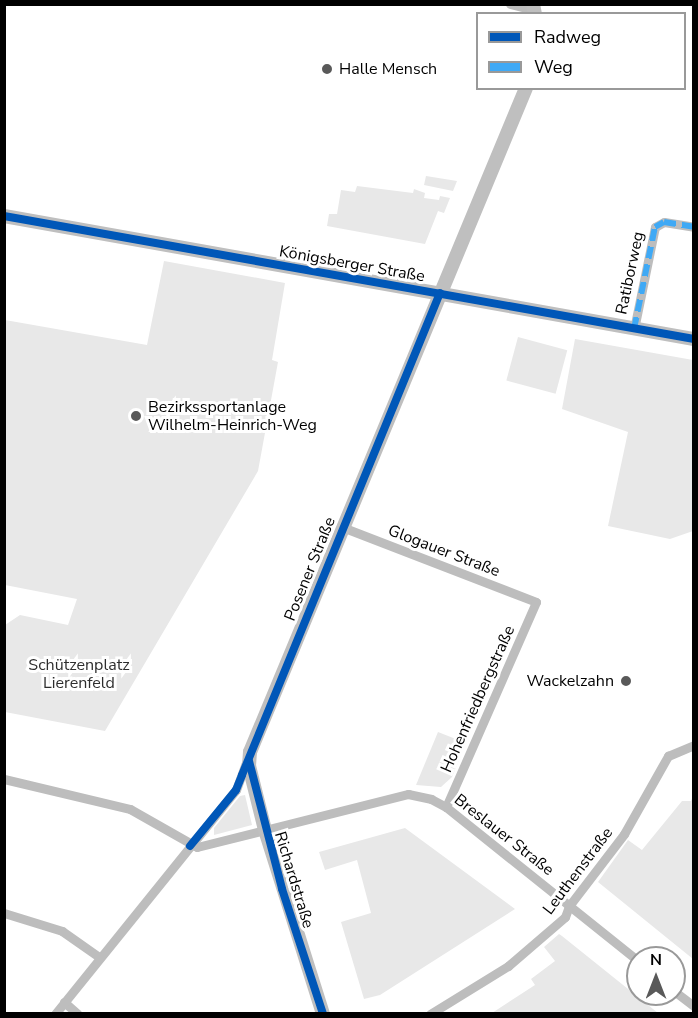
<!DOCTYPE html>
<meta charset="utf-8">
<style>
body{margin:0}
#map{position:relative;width:698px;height:1018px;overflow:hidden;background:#fff;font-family:"Nunito Sans",sans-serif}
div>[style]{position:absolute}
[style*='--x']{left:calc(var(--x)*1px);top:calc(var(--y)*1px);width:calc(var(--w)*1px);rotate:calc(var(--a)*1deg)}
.green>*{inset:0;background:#e8e8e8;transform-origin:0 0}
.street>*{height:9px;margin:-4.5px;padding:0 4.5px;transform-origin:4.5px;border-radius:4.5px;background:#bdbdbd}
.secondary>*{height:14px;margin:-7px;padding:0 7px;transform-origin:7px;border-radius:7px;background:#bfbfbf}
.quiet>*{height:6px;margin-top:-3px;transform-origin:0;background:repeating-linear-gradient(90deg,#3fa9f5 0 12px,transparent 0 18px)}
.cycleway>*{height:8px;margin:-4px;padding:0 4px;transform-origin:4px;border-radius:4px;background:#0057b8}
.dots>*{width:16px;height:16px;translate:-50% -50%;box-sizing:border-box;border:3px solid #fff;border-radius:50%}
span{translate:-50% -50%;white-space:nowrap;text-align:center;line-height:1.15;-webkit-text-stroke:6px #fff;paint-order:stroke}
.poi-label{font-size:16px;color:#000}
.left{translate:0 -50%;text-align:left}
.right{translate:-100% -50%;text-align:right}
.street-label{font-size:16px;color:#000}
.park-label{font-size:16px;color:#2d2d2d}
.frame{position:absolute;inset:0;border:6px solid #000;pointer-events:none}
.legend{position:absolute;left:476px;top:12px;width:210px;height:78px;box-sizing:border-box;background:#fff;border:2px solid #999;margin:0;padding:8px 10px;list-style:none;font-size:18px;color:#000}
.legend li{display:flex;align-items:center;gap:12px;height:30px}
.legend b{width:30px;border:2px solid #999}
.north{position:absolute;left:626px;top:946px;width:60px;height:60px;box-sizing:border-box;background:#fff;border:2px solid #999;border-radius:50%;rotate:0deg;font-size:16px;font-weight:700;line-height:24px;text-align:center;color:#000}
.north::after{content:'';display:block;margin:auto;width:21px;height:27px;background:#595959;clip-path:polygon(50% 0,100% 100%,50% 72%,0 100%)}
</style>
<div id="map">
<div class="green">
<i style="clip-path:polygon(426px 176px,457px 181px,453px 191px,424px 185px)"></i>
<i style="clip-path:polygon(357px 186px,413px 193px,414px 189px,425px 193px,424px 198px,439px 200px,440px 196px,450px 198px,444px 213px,438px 211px,425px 244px,327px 226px,329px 214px,337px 214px,341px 190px,355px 192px)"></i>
<i style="clip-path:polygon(164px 261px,285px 283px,272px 360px,278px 362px,258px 471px,105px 731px,5px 712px,5px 625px,20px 615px,68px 625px,77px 599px,5px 585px,5px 320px,147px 345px)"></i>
<i style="left:518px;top:337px;width:51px;height:45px;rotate:15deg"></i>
<i style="clip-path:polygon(575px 339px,693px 360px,693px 531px,670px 539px,608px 526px,628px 432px,562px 409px)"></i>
<i style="clip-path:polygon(438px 732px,466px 743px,452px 777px,441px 787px,416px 785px)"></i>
<i style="clip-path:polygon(245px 795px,252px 825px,214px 835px,214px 828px,240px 796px)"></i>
<i style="clip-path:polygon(693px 796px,693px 959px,598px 882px,628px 840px,642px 850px,682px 801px,691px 801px)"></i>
<i style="clip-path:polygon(405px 828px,515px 909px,380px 995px,364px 999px,341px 922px,371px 913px,357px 860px,325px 870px,319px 852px)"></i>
<i style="clip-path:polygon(559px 934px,562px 936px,658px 1013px,492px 1013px,535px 985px,531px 979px,555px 961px,544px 947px)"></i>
</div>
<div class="street">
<i style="--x:510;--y:4;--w:25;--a:14"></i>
<i style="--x:634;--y:329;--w:104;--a:-78.4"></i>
<i style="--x:655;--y:227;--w:10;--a:-29"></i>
<i style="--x:664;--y:222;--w:30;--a:9"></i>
<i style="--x:342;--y:527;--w:208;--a:21.1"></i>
<i style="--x:536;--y:602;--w:224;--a:113.7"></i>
<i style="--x:4;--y:779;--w:130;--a:13.4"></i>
<i style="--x:130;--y:809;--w:77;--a:29.6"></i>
<i style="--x:197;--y:847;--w:218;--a:-14.1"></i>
<i style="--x:408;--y:794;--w:24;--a:12"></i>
<i style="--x:431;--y:799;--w:17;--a:28"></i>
<i style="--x:446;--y:807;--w:246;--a:38.7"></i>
<i style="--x:4;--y:913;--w:61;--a:17.2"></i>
<i style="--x:62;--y:931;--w:45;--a:35.1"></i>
<i style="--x:674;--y:991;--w:25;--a:37"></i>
<i style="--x:64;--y:1002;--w:18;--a:41"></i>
<i style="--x:55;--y:1014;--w:288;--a:-51.1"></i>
<i style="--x:236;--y:790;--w:32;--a:-70"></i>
<i style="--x:430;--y:1014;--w:92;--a:-31.6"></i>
<i style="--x:508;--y:966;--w:75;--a:-40.7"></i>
<i style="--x:565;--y:917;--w:12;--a:-70"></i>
<i style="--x:569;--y:906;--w:91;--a:-52.6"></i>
<i style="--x:624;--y:834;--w:90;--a:-60.6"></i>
<i style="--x:668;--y:756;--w:28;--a:-23"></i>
</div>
<div class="secondary">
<i style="--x:533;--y:4;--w:10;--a:79"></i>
<i style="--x:4;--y:216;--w:701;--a:10.11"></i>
<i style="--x:323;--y:1014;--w:193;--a:-107.5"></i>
<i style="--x:265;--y:830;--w:66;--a:-104"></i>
<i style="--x:249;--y:766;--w:14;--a:-86"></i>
<i style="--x:250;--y:752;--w:719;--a:-67.43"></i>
</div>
<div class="quiet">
<i style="--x:634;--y:329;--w:104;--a:-78.4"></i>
<i style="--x:655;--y:227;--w:10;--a:-29"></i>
<i style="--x:664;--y:222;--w:30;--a:9"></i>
</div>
<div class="cycleway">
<i style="--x:4;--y:216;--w:701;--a:10.11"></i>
<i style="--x:249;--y:761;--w:132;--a:75.5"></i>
<i style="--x:282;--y:889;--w:132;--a:71.8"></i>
<i style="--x:190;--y:846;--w:72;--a:-50.6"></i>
<i style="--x:236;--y:790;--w:16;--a:-68"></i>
<i style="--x:242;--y:775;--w:521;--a:-67.67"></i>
</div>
<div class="dots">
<i style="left:327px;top:69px;background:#595959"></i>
<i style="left:136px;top:416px;background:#595959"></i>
<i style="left:626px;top:681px;background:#595959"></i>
</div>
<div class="poi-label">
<span class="left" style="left:339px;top:69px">Halle Mensch</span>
<span class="left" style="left:148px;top:416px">Bezirkssportanlage<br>Wilhelm-Heinrich-Weg</span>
<span class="right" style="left:614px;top:681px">Wackelzahn</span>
</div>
<div class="street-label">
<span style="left:352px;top:264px;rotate:10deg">Königsberger Straße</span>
<span style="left:630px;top:273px;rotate:-78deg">Ratiborweg</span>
<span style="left:444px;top:551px;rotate:21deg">Glogauer Straße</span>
<span style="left:310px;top:569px;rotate:-68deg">Posener Straße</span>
<span style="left:478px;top:699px;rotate:-66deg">Hohenfriedbergstraße</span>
<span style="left:504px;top:835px;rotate:38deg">Breslauer Straße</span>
<span style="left:578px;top:871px;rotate:-53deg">Leuthenstraße</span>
<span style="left:294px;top:880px;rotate:73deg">Richardstraße</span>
</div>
<div class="park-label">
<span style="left:79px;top:674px">Schützenplatz<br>Lierenfeld</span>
</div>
<div class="frame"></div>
<ul class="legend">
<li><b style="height:8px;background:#0057b8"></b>Radweg</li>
<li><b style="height:8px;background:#3fa9f5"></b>Weg</li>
</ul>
<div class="north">N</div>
</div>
